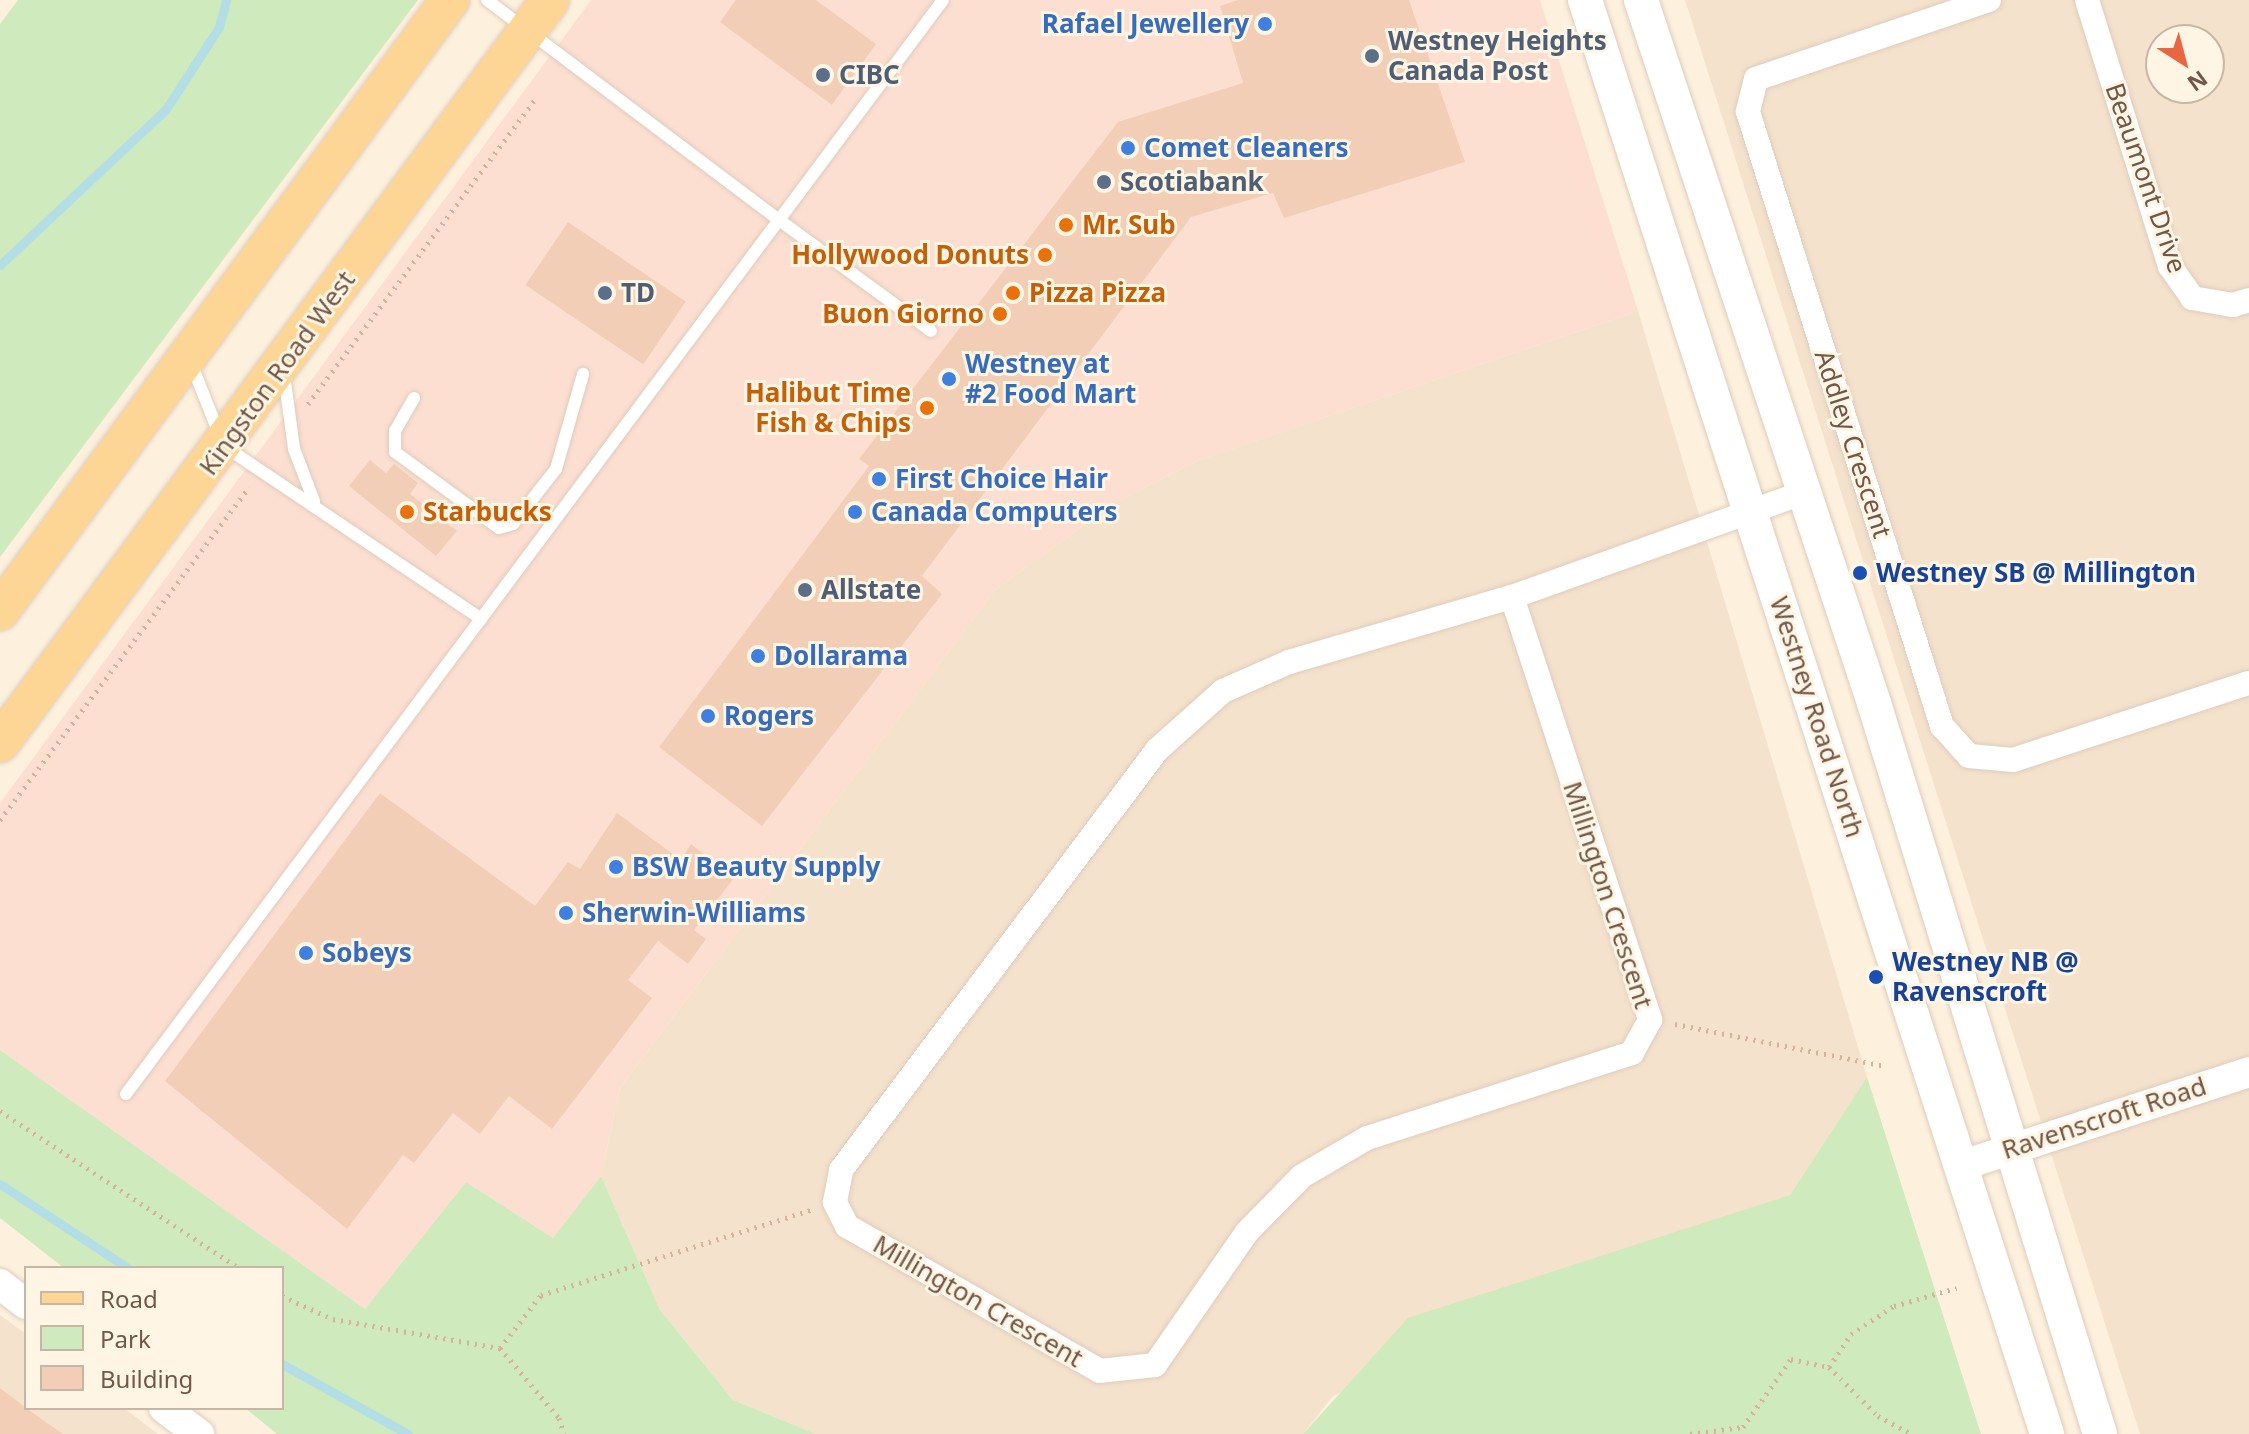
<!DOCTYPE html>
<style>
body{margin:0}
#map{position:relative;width:2249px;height:1434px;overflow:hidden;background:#fdf1de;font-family:"Noto Sans",sans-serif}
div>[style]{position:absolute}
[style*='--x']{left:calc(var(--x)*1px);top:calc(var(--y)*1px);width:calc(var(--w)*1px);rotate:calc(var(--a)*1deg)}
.residential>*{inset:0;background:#f4e2cd}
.commercial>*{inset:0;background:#fddfd2}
.green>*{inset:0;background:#cfeabd}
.stream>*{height:9px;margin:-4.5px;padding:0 4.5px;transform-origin:4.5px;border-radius:4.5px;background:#b3dee6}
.building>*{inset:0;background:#f2ceb6;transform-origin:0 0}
.path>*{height:5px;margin-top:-2.5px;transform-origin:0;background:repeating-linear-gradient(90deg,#d7b199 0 2px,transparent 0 8px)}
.roads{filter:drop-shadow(0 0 2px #e0ccbb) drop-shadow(0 0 2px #e0ccbb)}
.service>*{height:12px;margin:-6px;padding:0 6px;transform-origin:6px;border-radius:6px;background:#fff}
.minor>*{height:24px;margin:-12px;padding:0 12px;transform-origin:12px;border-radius:12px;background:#fff}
.tertiary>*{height:30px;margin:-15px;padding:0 15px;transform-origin:15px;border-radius:15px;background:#fff}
.secondary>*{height:34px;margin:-17px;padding:0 17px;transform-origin:17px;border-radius:17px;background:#fff}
.primary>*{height:38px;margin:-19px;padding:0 19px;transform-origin:19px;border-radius:19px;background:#fdd695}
.dots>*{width:22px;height:22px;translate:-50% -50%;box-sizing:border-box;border:4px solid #fff5e5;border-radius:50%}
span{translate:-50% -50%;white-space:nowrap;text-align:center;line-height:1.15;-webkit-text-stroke:6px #fff5e5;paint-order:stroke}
.shop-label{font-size:26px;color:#366cbe;font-weight:700}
.right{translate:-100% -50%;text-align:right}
.left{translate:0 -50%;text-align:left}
.service-label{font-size:26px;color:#4e5e75;font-weight:700}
.street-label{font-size:26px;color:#735646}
.food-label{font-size:26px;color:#c56008;font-weight:700}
.transit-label{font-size:26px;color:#164399;font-weight:700}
.legend{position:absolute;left:24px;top:1266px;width:260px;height:144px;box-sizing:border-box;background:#fff5e5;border:2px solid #c7b5a5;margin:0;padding:10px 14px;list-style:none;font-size:24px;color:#735646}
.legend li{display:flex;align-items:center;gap:16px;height:40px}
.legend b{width:40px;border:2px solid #c7b5a5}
.north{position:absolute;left:2145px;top:24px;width:80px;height:80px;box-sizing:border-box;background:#fff5e5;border:2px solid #c7b5a5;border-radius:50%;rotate:144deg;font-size:22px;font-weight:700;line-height:32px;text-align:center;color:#735646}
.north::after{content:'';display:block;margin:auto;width:28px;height:36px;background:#ea6640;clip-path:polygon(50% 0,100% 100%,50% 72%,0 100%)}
</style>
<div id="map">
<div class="residential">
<i style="clip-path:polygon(evenodd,1685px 0,2249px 0,2249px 1434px,2140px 1434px,1685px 0,2161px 40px,2209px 40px,2209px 88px,2161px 88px,2161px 40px)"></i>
<i style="clip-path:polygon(1638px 311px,1867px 1077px,1790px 1195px,1643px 1248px,1333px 1396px,1303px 1434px,816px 1434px,733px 1400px,660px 1310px,601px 1176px,620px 1088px,995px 590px,1114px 503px,1199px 460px)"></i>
<i style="clip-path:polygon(0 1315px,26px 1334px,26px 1408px,124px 1408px,158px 1434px,0 1434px)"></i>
</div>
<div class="commercial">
<i style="clip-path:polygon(591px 0,1540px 0,1638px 311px,1199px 460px,1114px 503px,995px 590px,620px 1088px,601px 1176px,553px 1238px,466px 1182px,365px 1309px,0 1050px,0 803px)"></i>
</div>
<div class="green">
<i style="clip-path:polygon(18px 0,418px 0,0 557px,0 24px)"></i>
<i style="clip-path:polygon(0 1050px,365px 1309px,466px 1182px,553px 1238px,601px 1176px,660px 1310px,733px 1400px,816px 1434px,277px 1434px,245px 1408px,282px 1408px,282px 1268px,64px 1268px,0 1218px)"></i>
<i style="clip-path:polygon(1867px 1077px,1981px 1434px,1303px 1434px,1408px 1318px,1790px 1195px)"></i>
</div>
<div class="stream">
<i style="--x:0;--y:265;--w:228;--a:-43.2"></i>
<i style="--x:166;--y:109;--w:98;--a:-57.1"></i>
<i style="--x:219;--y:27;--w:28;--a:-75"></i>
<i style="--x:0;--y:1184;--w:153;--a:33.3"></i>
<i style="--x:282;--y:1364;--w:144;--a:29.1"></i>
</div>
<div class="building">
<i style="clip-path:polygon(736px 0,816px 0,876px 44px,832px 105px,720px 22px)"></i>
<i style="clip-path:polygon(1238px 0,1409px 0,1465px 162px,1284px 218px,1273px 193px,1191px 217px,922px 576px,942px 594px,762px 826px,659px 747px,869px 466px,859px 459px,1118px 122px,1243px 83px,1220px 6px)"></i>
<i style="left:568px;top:222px;width:142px;height:76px;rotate:34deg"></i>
<i style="clip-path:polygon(370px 460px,386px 473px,394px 464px,418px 483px,410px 494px,457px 531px,436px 556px,349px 486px)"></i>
<i style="clip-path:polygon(380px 793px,535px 906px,568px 862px,580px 869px,617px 813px,681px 860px,691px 844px,734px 878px,694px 930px,706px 939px,688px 964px,658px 941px,628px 980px,652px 998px,552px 1129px,509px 1096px,480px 1134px,453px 1113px,414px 1163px,403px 1155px,347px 1229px,165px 1081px)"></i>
<i style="clip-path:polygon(0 1388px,26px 1408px,63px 1434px,0 1434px)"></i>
</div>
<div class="path">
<i style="--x:308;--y:404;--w:382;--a:-53.3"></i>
<i style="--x:0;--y:820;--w:416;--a:-53.2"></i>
<i style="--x:1675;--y:1024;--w:215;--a:11.3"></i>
<i style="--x:0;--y:1111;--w:286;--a:33.3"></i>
<i style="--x:282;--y:1296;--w:56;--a:24.3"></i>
<i style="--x:333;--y:1319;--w:169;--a:9.9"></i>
<i style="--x:500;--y:1348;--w:92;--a:49.9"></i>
<i style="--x:559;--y:1418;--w:17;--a:73"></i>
<i style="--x:500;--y:1348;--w:67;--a:-52.3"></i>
<i style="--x:541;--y:1295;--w:283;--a:-17.5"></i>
<i style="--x:1829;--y:1367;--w:40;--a:-56"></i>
<i style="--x:1851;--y:1334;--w:51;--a:-33.1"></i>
<i style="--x:1894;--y:1306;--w:65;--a:-16.2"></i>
<i style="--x:1690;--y:1434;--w:53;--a:-7.5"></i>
<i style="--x:1743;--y:1427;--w:83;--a:-54.8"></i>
<i style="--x:1791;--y:1359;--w:39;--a:12"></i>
<i style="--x:1829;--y:1367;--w:69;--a:45"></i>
<i style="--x:1878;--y:1416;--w:38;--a:28"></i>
</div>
<div class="roads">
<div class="service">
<i style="--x:487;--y:0;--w:366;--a:37"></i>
<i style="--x:779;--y:220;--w:274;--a:-53.3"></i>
<i style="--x:191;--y:363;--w:89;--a:68.3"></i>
<i style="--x:224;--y:446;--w:310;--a:33.9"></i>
<i style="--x:285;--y:382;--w:68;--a:82.3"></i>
<i style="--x:294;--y:449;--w:56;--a:69"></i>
<i style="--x:414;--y:398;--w:38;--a:120"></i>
<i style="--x:395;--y:431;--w:21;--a:90"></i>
<i style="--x:395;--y:452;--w:129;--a:36.2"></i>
<i style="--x:499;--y:528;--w:15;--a:-16"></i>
<i style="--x:513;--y:524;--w:70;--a:-52"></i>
<i style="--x:556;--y:469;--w:99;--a:-74.1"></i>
<i style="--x:126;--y:1094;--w:1091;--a:-53.24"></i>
<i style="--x:779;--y:220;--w:188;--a:36.1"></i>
</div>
<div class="minor">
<i style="--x:1989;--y:0;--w:246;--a:161.3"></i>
<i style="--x:1756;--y:79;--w:34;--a:104"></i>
<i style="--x:1748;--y:112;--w:644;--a:72.47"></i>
<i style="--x:1942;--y:726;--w:40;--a:48"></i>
<i style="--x:1969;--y:756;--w:44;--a:5.2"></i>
<i style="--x:2013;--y:760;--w:248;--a:-18.1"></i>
<i style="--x:2087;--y:0;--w:279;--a:72.7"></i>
<i style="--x:2170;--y:266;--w:39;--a:55"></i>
<i style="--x:2192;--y:298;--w:42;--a:9.7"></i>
<i style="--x:2233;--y:305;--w:17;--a:-17"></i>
<i style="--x:1512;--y:597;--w:445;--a:71.9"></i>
<i style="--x:1650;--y:1020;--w:38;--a:119"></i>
<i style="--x:1632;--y:1053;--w:278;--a:162.2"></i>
<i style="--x:1367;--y:1138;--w:75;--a:149.7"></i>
<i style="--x:1302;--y:1176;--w:78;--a:134.5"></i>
<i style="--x:1247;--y:1232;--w:162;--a:124.7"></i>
<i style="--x:1155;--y:1365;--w:55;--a:173.8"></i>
<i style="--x:1100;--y:1371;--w:292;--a:-150.2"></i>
<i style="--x:847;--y:1226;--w:27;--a:-117"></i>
<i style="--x:835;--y:1202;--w:33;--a:-79"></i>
<i style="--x:841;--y:1170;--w:526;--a:-53.04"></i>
<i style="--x:1157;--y:750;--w:89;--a:-41.8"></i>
<i style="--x:1223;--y:691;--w:72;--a:-23.7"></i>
<i style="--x:1289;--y:662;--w:232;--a:-16.3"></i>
<i style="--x:1512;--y:597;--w:306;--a:-19.7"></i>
</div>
<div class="tertiary">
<i style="--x:1960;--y:1166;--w:304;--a:-18"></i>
<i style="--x:0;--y:1284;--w:33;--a:38"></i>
<i style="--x:164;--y:1408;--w:44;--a:36.6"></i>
</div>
<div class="secondary">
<i style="--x:1585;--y:0;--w:1507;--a:72.14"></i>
<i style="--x:1641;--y:0;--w:741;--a:71.66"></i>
<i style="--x:1874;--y:703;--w:765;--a:72.82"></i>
</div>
<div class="primary">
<i style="--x:0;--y:611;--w:759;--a:-53.63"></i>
<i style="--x:0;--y:743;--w:924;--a:-53.49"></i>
</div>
</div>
<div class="dots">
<i style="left:1265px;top:24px;background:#3f7fe0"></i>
<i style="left:1372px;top:56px;background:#5c6f8a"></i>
<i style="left:823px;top:75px;background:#5c6f8a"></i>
<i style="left:1128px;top:148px;background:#3f7fe0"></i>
<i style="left:1104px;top:182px;background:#5c6f8a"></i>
<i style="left:1066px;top:225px;background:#e8710a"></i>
<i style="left:1045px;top:255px;background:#e8710a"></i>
<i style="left:605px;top:293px;background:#5c6f8a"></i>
<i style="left:1013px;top:293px;background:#e8710a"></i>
<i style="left:1000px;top:314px;background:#e8710a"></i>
<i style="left:949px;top:379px;background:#3f7fe0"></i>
<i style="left:927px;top:408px;background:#e8710a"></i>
<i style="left:879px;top:479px;background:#3f7fe0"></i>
<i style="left:407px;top:512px;background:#e8710a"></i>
<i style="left:855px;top:512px;background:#3f7fe0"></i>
<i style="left:1860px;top:573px;background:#1a4fb4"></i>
<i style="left:805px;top:590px;background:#5c6f8a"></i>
<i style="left:758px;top:656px;background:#3f7fe0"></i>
<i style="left:708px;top:716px;background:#3f7fe0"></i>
<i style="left:616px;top:867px;background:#3f7fe0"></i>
<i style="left:566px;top:913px;background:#3f7fe0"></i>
<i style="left:306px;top:953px;background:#3f7fe0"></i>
<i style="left:1876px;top:977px;background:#1a4fb4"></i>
</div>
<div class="shop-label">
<span class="right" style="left:1249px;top:24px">Rafael Jewellery</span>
<span class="left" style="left:1144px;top:148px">Comet Cleaners</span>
<span class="left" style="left:965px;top:379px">Westney at<br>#2 Food Mart</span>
<span class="left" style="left:895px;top:479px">First Choice Hair</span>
<span class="left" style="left:871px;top:512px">Canada Computers</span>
<span class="left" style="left:774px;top:656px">Dollarama</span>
<span class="left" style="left:724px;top:716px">Rogers</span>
<span class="left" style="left:632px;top:867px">BSW Beauty Supply</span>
<span class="left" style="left:582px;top:913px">Sherwin-Williams</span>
<span class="left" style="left:322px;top:953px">Sobeys</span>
</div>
<div class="service-label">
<span class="left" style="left:1388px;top:56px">Westney Heights<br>Canada Post</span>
<span class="left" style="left:839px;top:75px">CIBC</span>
<span class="left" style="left:1120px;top:182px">Scotiabank</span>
<span class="left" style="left:621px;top:293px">TD</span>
<span class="left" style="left:821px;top:590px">Allstate</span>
</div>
<div class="street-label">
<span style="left:2146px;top:178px;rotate:71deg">Beaumont Drive</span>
<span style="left:277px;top:373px;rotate:-54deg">Kingston Road West</span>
<span style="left:1853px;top:444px;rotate:72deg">Addley Crescent</span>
<span style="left:1817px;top:717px;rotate:72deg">Westney Road North</span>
<span style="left:1608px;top:895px;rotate:72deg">Millington Crescent</span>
<span style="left:2104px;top:1118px;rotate:-18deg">Ravenscroft Road</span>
<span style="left:978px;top:1301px;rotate:30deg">Millington Crescent</span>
</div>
<div class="food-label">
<span class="left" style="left:1082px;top:225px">Mr. Sub</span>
<span class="right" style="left:1029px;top:255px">Hollywood Donuts</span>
<span class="left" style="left:1029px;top:293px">Pizza Pizza</span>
<span class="right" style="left:984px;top:314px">Buon Giorno</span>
<span class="right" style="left:911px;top:408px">Halibut Time<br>Fish &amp; Chips</span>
<span class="left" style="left:423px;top:512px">Starbucks</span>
</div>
<div class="transit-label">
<span class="left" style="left:1876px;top:573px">Westney SB @ Millington</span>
<span class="left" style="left:1892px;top:977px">Westney NB @<br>Ravenscroft</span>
</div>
<ul class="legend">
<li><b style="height:10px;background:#fdd695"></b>Road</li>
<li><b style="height:22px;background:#cfeabd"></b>Park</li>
<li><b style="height:22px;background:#f2ceb6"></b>Building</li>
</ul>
<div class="north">N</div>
</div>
